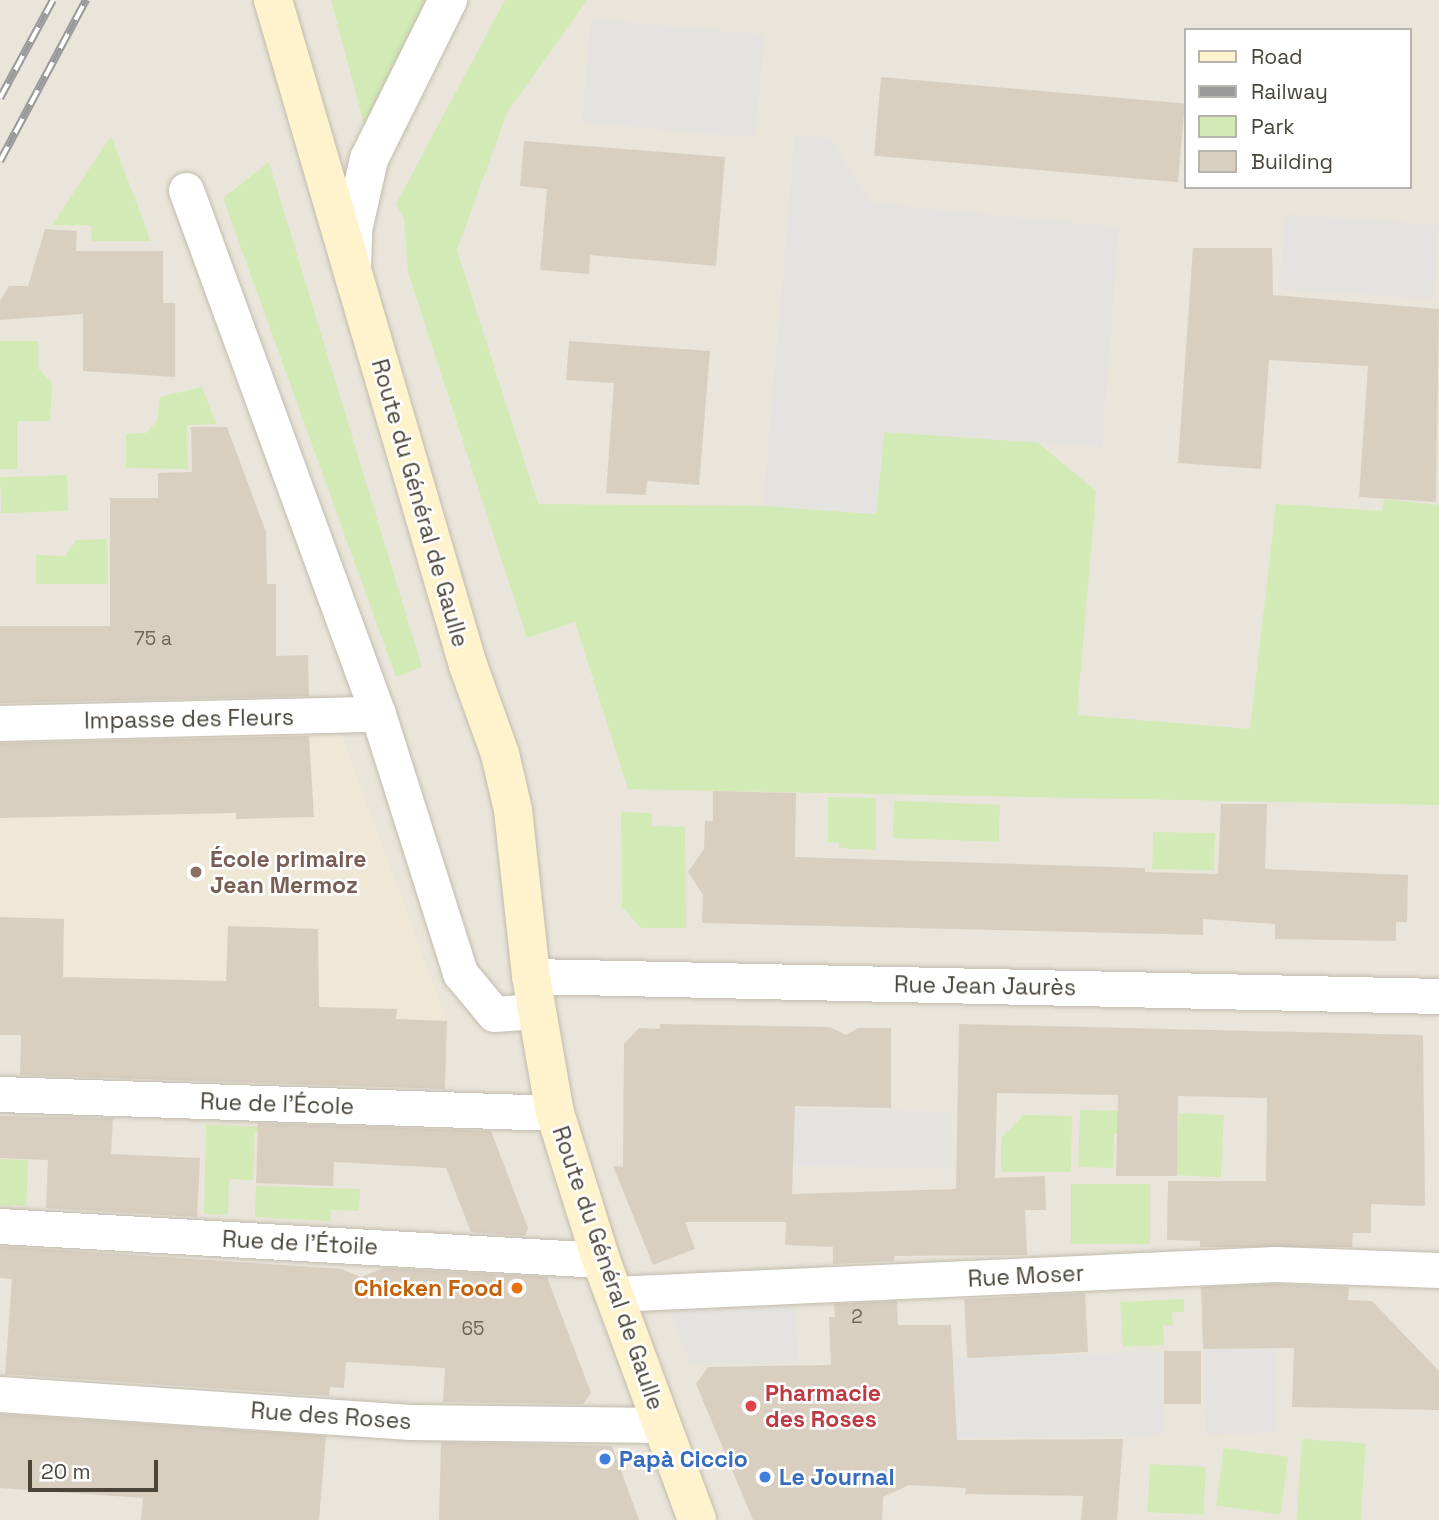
<!DOCTYPE html>
<meta charset="utf-8">
<style>
body{margin:0}
#map{position:relative;width:1439px;height:1520px;overflow:hidden;background:#f6f3ec;font-family:"Space Grotesk",sans-serif}
div>[style]{position:absolute}
[style*='--x']{left:calc(var(--x)*1px);top:calc(var(--y)*1px);width:calc(var(--w)*1px);rotate:calc(var(--a)*1deg)}
.residential>*{inset:0;background:#eae5da}
.education>*{inset:0;background:#efe8d6}
.green>*{inset:0;background:#d2eab5;transform-origin:0 0}
.parking>*{inset:0;background:#e5e3e0;transform-origin:0 0}
.building>*{inset:0;background:#d8cfc1;transform-origin:0 0}
.roads{filter:drop-shadow(0 0 2px #c2bbae) drop-shadow(0 0 2px #c2bbae)}
.minor>*{height:35px;margin:-17.5px;padding:0 17.5px;transform-origin:17.5px;border-radius:17.5px;background:#fff}
.tertiary>*{height:38px;margin:-19px;padding:0 19px;transform-origin:19px;border-radius:19px;background:#fff}
.secondary>*{height:38px;margin:-19px;padding:0 19px;transform-origin:19px;border-radius:19px;background:#fff3cd}
.rail>*{height:8px;margin-top:-4px;transform-origin:0;background:repeating-linear-gradient(90deg,#fff 0 16px,#9a9a9a 0 32px);box-sizing:border-box;border-block:2px solid #9a9a9a}
.dots>*{width:19px;height:19px;translate:-50% -50%;box-sizing:border-box;border:4px solid #fff;border-radius:50%}
span{translate:-50% -50%;white-space:nowrap;text-align:center;line-height:1.15;-webkit-text-stroke:5px #fff;paint-order:stroke}
.number-label{font-size:19px;color:#6e675b}
.number-label span{-webkit-text-stroke-width:0}
.street-label{font-size:23px;color:#4b4439}
.education-label{font-size:23px;color:#785e54;font-weight:700}
.left{translate:0 -50%;text-align:left}
.food-label{font-size:23px;color:#c56008;font-weight:700}
.right{translate:-100% -50%;text-align:right}
.health-label{font-size:23px;color:#be3a42;font-weight:700}
.shop-label{font-size:23px;color:#366cbe;font-weight:700}
.legend{position:absolute;left:1184px;top:28px;width:228px;height:161px;box-sizing:border-box;background:#fff;border:2px solid #b7b4b0;margin:0;padding:9px 12px;list-style:none;font-size:21px;color:#4b4439}
.legend li{display:flex;align-items:center;gap:14px;height:35px}
.legend b{width:35px;border:2px solid #b7b4b0}
.scale{position:absolute;left:28px;top:1460px;width:130px;height:32px;box-sizing:border-box;border:4px solid #4b4439;border-top:0;padding-left:9px;font-size:21px;line-height:24px;white-space:nowrap;color:#4b4439;-webkit-text-stroke:5px #fff;paint-order:stroke}
</style>
<div id="map">
<div class="residential">
<i style="clip-path:polygon(evenodd,0 0,1439px 0,1439px 1520px,0 1520px,0 0,1185px 30px,1409px 30px,1409px 187px,1185px 187px,1185px 30px)"></i>
</div>
<div class="education">
<i style="clip-path:polygon(338px 726px,447px 1021px,0 1010px,0 734px)"></i>
</div>
<div class="green">
<i style="clip-path:polygon(331px 0,429px 0,365px 128px)"></i>
<i style="clip-path:polygon(505px 0,587px 0,507px 113px,457px 250px,538px 504px,763px 506px,876px 514px,884px 432px,1037px 442px,1096px 491px,1077px 715px,1250px 729px,1276px 504px,1382px 511px,1384px 499px,1439px 505px,1439px 805px,628px 789px,575px 622px,527px 638px,408px 272px,404px 219px,396px 204px)"></i>
<i style="clip-path:polygon(111px 136px,145px 225px,150px 241px,92px 241px,91px 225px,52px 225px)"></i>
<i style="clip-path:polygon(269px 162px,422px 667px,396px 677px,223px 198px)"></i>
<i style="clip-path:polygon(0 341px,38px 341px,38px 368px,52px 383px,50px 421px,17px 421px,17px 469px,0 469px)"></i>
<i style="clip-path:polygon(202px 387px,216px 424px,187px 425px,188px 469px,126px 468px,126px 434px,146px 433px,157px 421px,160px 397px)"></i>
<i style="left:67px;top:475px;width:36px;height:67px;rotate:88deg"></i>
<i style="clip-path:polygon(107px 539px,108px 584px,36px 584px,36px 555px,65px 556px,76px 540px)"></i>
<i style="clip-path:polygon(828px 797px,876px 798px,876px 850px,839px 848px,839px 843px,828px 842px)"></i>
<i style="left:894px;top:801px;width:106px;height:37px;rotate:2deg"></i>
<i style="clip-path:polygon(621px 812px,652px 813px,652px 826px,685px 827px,686px 928px,641px 928px,622px 907px)"></i>
<i style="left:1153px;top:832px;width:62px;height:37px;rotate:1deg"></i>
<i style="clip-path:polygon(1080px 1110px,1129px 1111px,1129px 1134px,1114px 1134px,1113px 1168px,1078px 1167px)"></i>
<i style="left:1179px;top:1113px;width:45px;height:62px;rotate:3deg"></i>
<i style="clip-path:polygon(1024px 1115px,1072px 1116px,1071px 1172px,1001px 1172px,1001px 1138px)"></i>
<i style="clip-path:polygon(206px 1125px,274px 1127px,274px 1132px,255px 1132px,253px 1180px,229px 1179px,228px 1215px,204px 1214px)"></i>
<i style="left:0;top:1159px;width:28px;height:46px;rotate:2deg"></i>
<i style="left:1150px;top:1184px;width:60px;height:79px;rotate:90deg"></i>
<i style="clip-path:polygon(256px 1186px,360px 1189px,359px 1211px,331px 1210px,330px 1221px,255px 1217px)"></i>
<i style="clip-path:polygon(1184px 1299px,1184px 1312px,1172px 1312px,1173px 1325px,1163px 1325px,1164px 1345px,1123px 1347px,1120px 1302px)"></i>
<i style="left:1302px;top:1439px;width:64px;height:81px;rotate:4deg"></i>
<i style="left:1224px;top:1448px;width:65px;height:58px;rotate:8deg"></i>
<i style="left:1150px;top:1464px;width:56px;height:48px;rotate:3deg"></i>
</div>
<div class="parking">
<i style="left:591px;top:19px;width:174px;height:104px;rotate:5deg"></i>
<i style="clip-path:polygon(795px 135px,830px 138px,871px 203px,1119px 227px,1102px 447px,884px 432px,876px 514px,763px 506px)"></i>
<i style="left:1285px;top:214px;width:154px;height:75px;rotate:4deg"></i>
<i style="left:750px;top:1108px;width:202px;height:57px;rotate:1deg"></i>
<i style="clip-path:polygon(795px 1307px,799px 1362px,691px 1364px,670px 1312px)"></i>
<i style="left:1275px;top:1349px;width:84px;height:71px;rotate:89deg"></i>
<i style="clip-path:polygon(1163px 1352px,1163px 1435px,916px 1439px,918px 1403px,955px 1400px,953px 1357px)"></i>
</div>
<div class="building">
<i style="left:881px;top:77px;width:305px;height:79px;rotate:5deg"></i>
<i style="clip-path:polygon(524px 141px,725px 157px,716px 266px,590px 255px,589px 274px,540px 270px,547px 189px,520px 186px)"></i>
<i style="clip-path:polygon(45px 229px,77px 231px,76px 251px,163px 251px,163px 303px,175px 303px,175px 377px,83px 371px,83px 314px,0 320px,0 301px,9px 286px,28px 286px)"></i>
<i style="clip-path:polygon(1193px 248px,1272px 248px,1273px 295px,1439px 309px,1436px 502px,1359px 497px,1368px 366px,1269px 360px,1261px 469px,1178px 463px)"></i>
<i style="clip-path:polygon(569px 341px,710px 351px,699px 485px,647px 481px,646px 495px,606px 493px,614px 383px,566px 380px)"></i>
<i style="clip-path:polygon(191px 427px,227px 427px,266px 532px,267px 584px,276px 584px,276px 656px,308px 655px,309px 696px,0 703px,0 626px,110px 626px,110px 498px,158px 498px,158px 473px,192px 472px)"></i>
<i style="clip-path:polygon(309px 736px,314px 817px,236px 819px,236px 813px,0 818px,0 743px)"></i>
<i style="clip-path:polygon(713px 791px,796px 793px,795px 857px,1145px 868px,1145px 872px,1218px 874px,1221px 804px,1267px 804px,1265px 869px,1408px 875px,1407px 922px,1396px 922px,1396px 941px,1275px 939px,1275px 924px,1203px 919px,1203px 935px,702px 923px,703px 895px,688px 872px,704px 849px,705px 821px,713px 821px)"></i>
<i style="clip-path:polygon(0 917px,64px 919px,63px 977px,226px 981px,228px 926px,318px 929px,319px 1007px,397px 1009px,396px 1019px,447px 1021px,445px 1089px,20px 1075px,21px 1035px,0 1035px)"></i>
<i style="clip-path:polygon(660px 1024px,830px 1027px,846px 1035px,858px 1028px,891px 1028px,891px 1108px,795px 1106px,792px 1194px,956px 1189px,959px 1024px,1423px 1035px,1425px 1206px,1371px 1204px,1371px 1233px,1353px 1233px,1352px 1247px,1200px 1247px,1200px 1241px,1167px 1240px,1168px 1181px,1266px 1181px,1267px 1098px,1178px 1096px,1177px 1176px,1116px 1176px,1118px 1095px,997px 1093px,995px 1178px,1045px 1176px,1046px 1210px,1025px 1210px,1027px 1255px,894px 1256px,894px 1261px,833px 1264px,833px 1247px,785px 1245px,786px 1222px,685px 1222px,695px 1249px,653px 1265px,613px 1166px,623px 1167px,624px 1044px,639px 1028px,660px 1029px)"></i>
<i style="clip-path:polygon(0 1116px,113px 1118px,111px 1154px,200px 1158px,197px 1217px,46px 1208px,48px 1160px,0 1158px)"></i>
<i style="clip-path:polygon(258px 1123px,491px 1131px,528px 1228px,525px 1236px,471px 1232px,446px 1168px,334px 1162px,333px 1186px,256px 1183px)"></i>
<i style="clip-path:polygon(0 1246px,342px 1269px,361px 1277px,384px 1268px,547px 1277px,591px 1393px,583px 1404px,443px 1402px,445px 1368px,346px 1362px,344px 1388px,330px 1387px,329px 1396px,5px 1374px,12px 1279px,0 1278px)"></i>
<i style="clip-path:polygon(1275px 1284px,1349px 1287px,1348px 1300px,1372px 1301px,1439px 1371px,1439px 1410px,1292px 1407px,1294px 1348px,1203px 1349px,1201px 1287px)"></i>
<i style="left:1085px;top:1293px;width:59px;height:121px;rotate:87deg"></i>
<i style="clip-path:polygon(897px 1301px,898px 1325px,951px 1325px,957px 1440px,1123px 1439px,1117px 1520px,1081px 1520px,1083px 1496px,965px 1494px,966px 1488px,909px 1485px,883px 1497px,882px 1520px,753px 1520px,696px 1384px,708px 1367px,831px 1365px,829px 1317px,835px 1317px,834px 1304px)"></i>
<i style="left:1164px;top:1351px;width:37px;height:53px"></i>
<i style="clip-path:polygon(0 1414px,326px 1436px,319px 1520px,141px 1520px,143px 1498px,0 1488px)"></i>
<i style="clip-path:polygon(441px 1442px,612px 1446px,639px 1520px,439px 1520px)"></i>
</div>
<div class="roads">
<div class="minor">
<i style="--x:186;--y:190;--w:558;--a:69.88"></i>
<i style="--x:378;--y:714;--w:272;--a:72.4"></i>
<i style="--x:460;--y:973;--w:53;--a:50.3"></i>
<i style="--x:494;--y:1014;--w:42;--a:-4.1"></i>
<i style="--x:0;--y:723;--w:378;--a:-1.4"></i>
<i style="--x:531;--y:976;--w:908;--a:1.26"></i>
<i style="--x:0;--y:1094;--w:555;--a:1.96"></i>
<i style="--x:0;--y:1226;--w:602;--a:3.24"></i>
<i style="--x:613;--y:1294;--w:663;--a:-2.59"></i>
<i style="--x:1275;--y:1264;--w:164;--a:2.1"></i>
<i style="--x:0;--y:1394;--w:411;--a:3.9"></i>
<i style="--x:410;--y:1422;--w:253;--a:0.7"></i>
</div>
<div class="tertiary">
<i style="--x:352;--y:268;--w:38;--a:-88"></i>
<i style="--x:353;--y:230;--w:73;--a:-77.3"></i>
<i style="--x:369;--y:159;--w:178;--a:-63.6"></i>
</div>
<div class="secondary">
<i style="--x:273;--y:0;--w:693;--a:73.66"></i>
<i style="--x:468;--y:665;--w:95;--a:70.2"></i>
<i style="--x:500;--y:754;--w:57;--a:76.9"></i>
<i style="--x:513;--y:810;--w:167;--a:83.8"></i>
<i style="--x:531;--y:976;--w:139;--a:80.1"></i>
<i style="--x:555;--y:1113;--w:154;--a:72.6"></i>
<i style="--x:601;--y:1260;--w:277;--a:69.7"></i>
</div>
</div>
<div class="rail">
<i style="--x:0;--y:98;--w:111;--a:-61.6"></i>
<i style="--x:0;--y:161;--w:183;--a:-61.9"></i>
</div>
<div class="dots">
<i style="left:196px;top:872px;background:#8d6e63"></i>
<i style="left:517px;top:1288px;background:#e8710a"></i>
<i style="left:751px;top:1406px;background:#e0444e"></i>
<i style="left:605px;top:1459px;background:#3f7fe0"></i>
<i style="left:765px;top:1477px;background:#3f7fe0"></i>
</div>
<div class="number-label">
<span style="left:153px;top:639px">75 a</span>
<span style="left:857px;top:1317px">2</span>
<span style="left:473px;top:1329px">65</span>
</div>
<div class="street-label">
<span style="left:420px;top:503px;rotate:74deg">Route du Général de Gaulle</span>
<span style="left:189px;top:719px;rotate:-1deg">Impasse des Fleurs</span>
<span style="left:985px;top:986px;rotate:1deg">Rue Jean Jaurès</span>
<span style="left:277px;top:1104px;rotate:2deg">Rue de l'École</span>
<span style="left:300px;top:1243px;rotate:3deg">Rue de l'Étoile</span>
<span style="left:608px;top:1268px;rotate:71deg">Route du Général de Gaulle</span>
<span style="left:1026px;top:1276px;rotate:-3deg">Rue Moser</span>
<span style="left:331px;top:1416px;rotate:4deg">Rue des Roses</span>
</div>
<div class="education-label">
<span class="left" style="left:210px;top:872px">École primaire<br>Jean Mermoz</span>
</div>
<div class="food-label">
<span class="right" style="left:503px;top:1288px">Chicken Food</span>
</div>
<div class="health-label">
<span class="left" style="left:765px;top:1406px">Pharmacie<br>des Roses</span>
</div>
<div class="shop-label">
<span class="left" style="left:619px;top:1459px">Papà Ciccio</span>
<span class="left" style="left:779px;top:1477px">Le Journal</span>
</div>
<ul class="legend">
<li><b style="height:9px;background:#fff3cd"></b>Road</li>
<li><b style="height:9px;background:#9a9a9a"></b>Railway</li>
<li><b style="height:19px;background:#d2eab5"></b>Park</li>
<li><b style="height:19px;background:#d8cfc1"></b>Building</li>
</ul>
<div class="scale">20 m</div>
</div>
